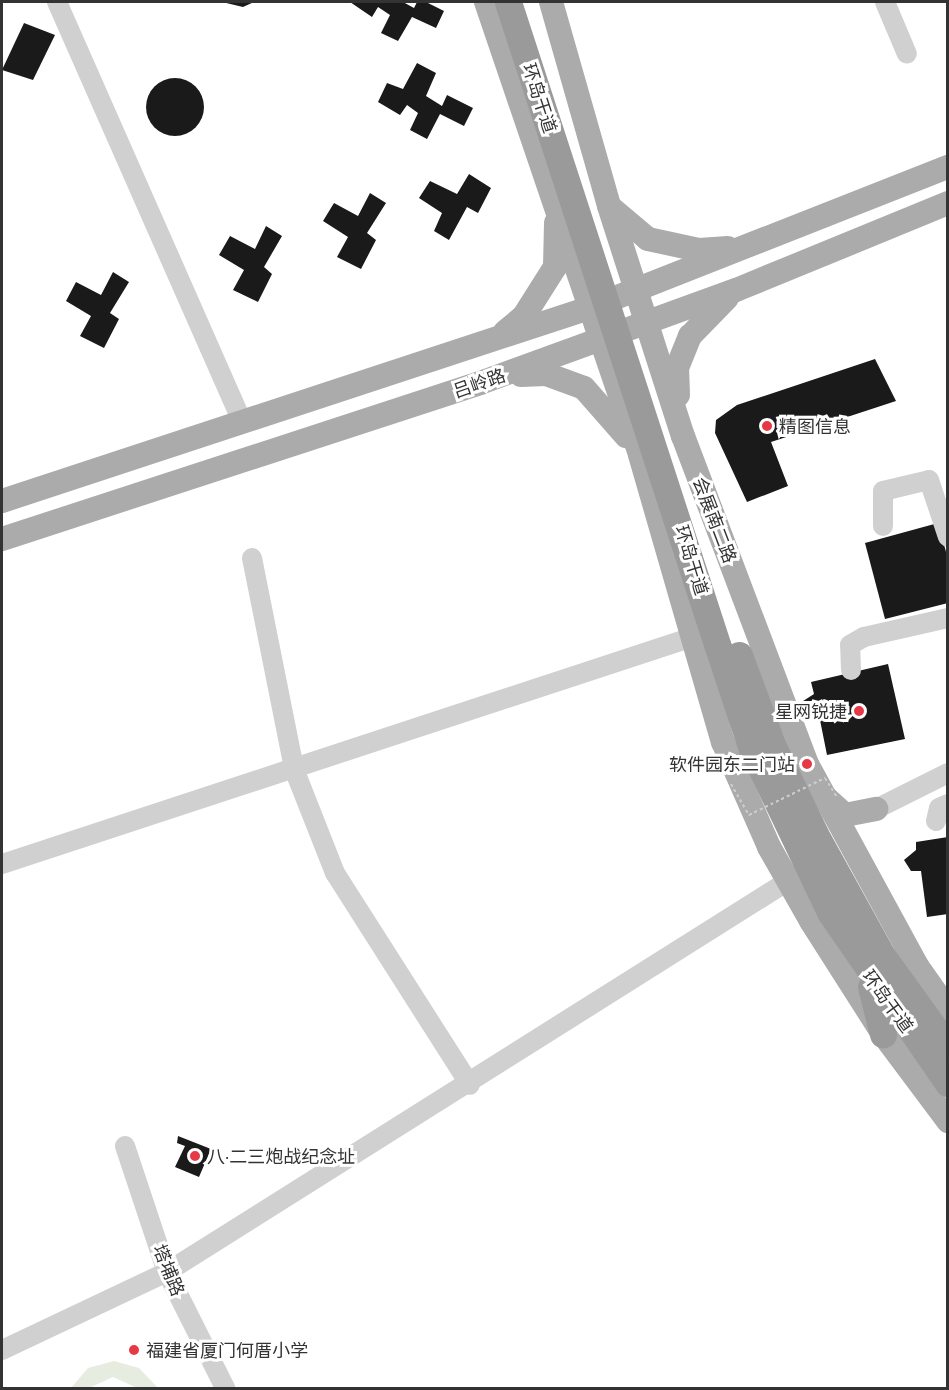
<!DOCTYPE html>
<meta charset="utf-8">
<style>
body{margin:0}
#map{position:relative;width:949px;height:1390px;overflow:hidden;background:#fff;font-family:"Exo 2","Noto Sans SC",sans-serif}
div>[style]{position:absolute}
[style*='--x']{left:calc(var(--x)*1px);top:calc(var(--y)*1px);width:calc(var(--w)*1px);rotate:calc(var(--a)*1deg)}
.green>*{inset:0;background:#e6ecdf}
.building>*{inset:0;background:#1a1a1a}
.round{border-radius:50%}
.minor>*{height:20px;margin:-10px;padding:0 10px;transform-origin:10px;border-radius:10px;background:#d0d0d0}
.major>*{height:24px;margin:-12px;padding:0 12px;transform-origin:12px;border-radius:12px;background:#ababab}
.highway>*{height:27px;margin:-13.5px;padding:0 13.5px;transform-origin:13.5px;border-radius:13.5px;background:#9a9a9a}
.path-bridge>*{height:2px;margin-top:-1px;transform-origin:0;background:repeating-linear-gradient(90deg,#cdcdcd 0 3px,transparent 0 6px)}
.highway-bridge>*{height:27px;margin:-13.5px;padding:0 13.5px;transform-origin:13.5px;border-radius:13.5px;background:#9a9a9a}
.dots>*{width:16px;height:16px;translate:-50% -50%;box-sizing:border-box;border:3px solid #fff;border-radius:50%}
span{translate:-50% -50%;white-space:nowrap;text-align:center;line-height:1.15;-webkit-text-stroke:6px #fff;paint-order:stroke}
.street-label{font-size:18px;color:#333}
.poi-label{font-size:18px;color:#333}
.left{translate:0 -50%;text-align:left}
.right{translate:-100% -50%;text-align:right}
.frame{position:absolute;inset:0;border:3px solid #333;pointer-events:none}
</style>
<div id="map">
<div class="green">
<i style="clip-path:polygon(114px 1361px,139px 1368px,158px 1388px,137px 1388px,113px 1377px,89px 1388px,71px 1388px,88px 1368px)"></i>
</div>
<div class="building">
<i style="clip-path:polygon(222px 2px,254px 2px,243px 7px)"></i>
<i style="clip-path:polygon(350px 2px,403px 2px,414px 8px,417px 2px,426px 2px,444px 11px,436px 28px,412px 17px,398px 41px,381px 33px,390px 15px,378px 7px,372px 17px)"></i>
<i style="clip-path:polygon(24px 23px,55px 35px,33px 80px,2px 70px)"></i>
<i style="clip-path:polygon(417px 63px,436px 73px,426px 96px,442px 106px,447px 95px,473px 108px,464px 126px,440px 114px,427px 139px,410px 130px,418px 113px,407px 105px,400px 115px,378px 102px,387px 83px,403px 89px)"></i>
<i class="round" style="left:146px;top:78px;width:58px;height:58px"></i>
<i style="clip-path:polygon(469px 174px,491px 188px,478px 213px,467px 207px,449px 240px,434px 231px,442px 213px,419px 198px,430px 181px,457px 194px)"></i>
<i style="clip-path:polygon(370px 193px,386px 203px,367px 233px,376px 240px,361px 269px,337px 257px,348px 237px,323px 221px,334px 203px,358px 216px)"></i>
<i style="clip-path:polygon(266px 226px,282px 236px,264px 267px,272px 274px,258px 302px,233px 290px,244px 270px,219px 255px,230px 236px,255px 249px)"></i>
<i style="clip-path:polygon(113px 272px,129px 282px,110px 313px,119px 319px,104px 348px,80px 336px,91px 316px,66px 301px,76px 282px,101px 295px)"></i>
<i style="clip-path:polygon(875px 359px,896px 401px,771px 442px,788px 486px,747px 502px,715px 433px,716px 420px,737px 405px)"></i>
<i style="clip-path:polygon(938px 523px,948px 559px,948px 603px,885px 619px,865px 543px)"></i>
<i style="clip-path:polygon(888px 664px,905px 739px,827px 755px,816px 700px,811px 713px,800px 703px,814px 694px,811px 682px)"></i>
<i style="clip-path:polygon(948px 837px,948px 914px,927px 917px,921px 871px,911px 871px,904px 860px,916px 850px,916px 842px)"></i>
<i style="clip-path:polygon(178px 1136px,211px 1149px,199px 1177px,175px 1167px,185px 1146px,177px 1143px)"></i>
</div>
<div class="minor">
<i style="--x:57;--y:2;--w:459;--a:66.2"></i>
<i style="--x:885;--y:2;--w:56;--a:67.1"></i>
<i style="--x:883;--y:526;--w:35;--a:-90"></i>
<i style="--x:883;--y:491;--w:47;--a:-13.4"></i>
<i style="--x:929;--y:480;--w:60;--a:71.6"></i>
<i style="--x:252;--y:558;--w:215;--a:78.7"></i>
<i style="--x:294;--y:769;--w:112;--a:68.5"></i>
<i style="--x:335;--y:873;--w:251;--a:57.5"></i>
<i style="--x:851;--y:670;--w:25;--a:-92"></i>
<i style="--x:850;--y:645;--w:16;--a:-30"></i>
<i style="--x:864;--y:637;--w:86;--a:-12.7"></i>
<i style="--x:876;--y:809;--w:80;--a:-26.6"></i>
<i style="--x:936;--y:821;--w:13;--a:-77"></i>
<i style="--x:939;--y:808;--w:10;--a:-24"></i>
<i style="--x:2;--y:864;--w:727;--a:-18.19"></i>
<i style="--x:125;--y:1146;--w:133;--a:71.6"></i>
<i style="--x:167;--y:1272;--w:130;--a:63.4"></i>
<i style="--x:2;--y:1350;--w:183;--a:-25.3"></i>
<i style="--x:167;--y:1272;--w:734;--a:-32.2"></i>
</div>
<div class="major">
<i style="--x:486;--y:2;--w:478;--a:71.2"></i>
<i style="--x:640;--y:455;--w:299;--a:73.9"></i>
<i style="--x:723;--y:742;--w:115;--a:66.3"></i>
<i style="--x:769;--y:847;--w:85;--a:60.4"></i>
<i style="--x:811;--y:921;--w:134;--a:57.5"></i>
<i style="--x:883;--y:1034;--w:109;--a:53.2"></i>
<i style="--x:551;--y:2;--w:212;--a:74.1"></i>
<i style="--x:609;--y:206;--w:242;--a:72.2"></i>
<i style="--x:683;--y:436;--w:351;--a:69.3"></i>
<i style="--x:807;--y:764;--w:230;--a:61.4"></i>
<i style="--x:917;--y:966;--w:54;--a:54.8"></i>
<i style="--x:611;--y:208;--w:48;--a:40"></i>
<i style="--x:648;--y:239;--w:52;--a:12.2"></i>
<i style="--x:699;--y:250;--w:29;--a:-4"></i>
<i style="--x:505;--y:332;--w:25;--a:-40"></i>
<i style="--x:524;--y:316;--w:58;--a:-57.7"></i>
<i style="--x:555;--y:267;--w:44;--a:-88.7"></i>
<i style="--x:521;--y:375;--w:25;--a:-2"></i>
<i style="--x:546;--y:374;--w:40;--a:20.2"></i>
<i style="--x:584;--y:388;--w:64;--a:48.8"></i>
<i style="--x:678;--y:395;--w:27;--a:-92"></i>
<i style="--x:677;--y:368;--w:35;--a:-68"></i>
<i style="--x:690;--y:336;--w:53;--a:-45.8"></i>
<i style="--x:2;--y:501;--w:621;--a:-18.2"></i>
<i style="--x:592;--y:307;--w:383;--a:-21.5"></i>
<i style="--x:2;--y:539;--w:503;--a:-18.07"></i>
<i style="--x:480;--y:383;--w:272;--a:-20"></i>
<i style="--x:736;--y:290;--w:229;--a:-22.3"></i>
<i style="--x:826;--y:798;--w:25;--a:42"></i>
<i style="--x:845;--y:815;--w:32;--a:-11"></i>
</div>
<div class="highway">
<i style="--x:718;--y:647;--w:108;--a:71.6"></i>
<i style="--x:752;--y:749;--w:181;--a:64.4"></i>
<i style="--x:830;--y:912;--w:208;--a:55.4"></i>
<i style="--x:739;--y:655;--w:100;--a:69.6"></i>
<i style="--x:774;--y:749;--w:94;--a:64.2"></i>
<i style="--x:815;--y:834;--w:141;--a:61.1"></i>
<i style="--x:883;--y:957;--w:111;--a:54.2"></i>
<i style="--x:871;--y:987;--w:49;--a:75.7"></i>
</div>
<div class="path-bridge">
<i style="--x:731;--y:784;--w:36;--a:60"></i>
<i style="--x:749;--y:815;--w:85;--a:-26"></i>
<i style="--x:825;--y:778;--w:22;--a:58"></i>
</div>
<div class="highway-bridge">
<i style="--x:508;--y:2;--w:678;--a:71.97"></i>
</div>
<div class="dots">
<i style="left:767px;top:426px;background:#e63946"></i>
<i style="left:859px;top:711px;background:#e63946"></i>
<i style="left:807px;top:764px;background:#e63946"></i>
<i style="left:195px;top:1156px;background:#e63946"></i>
<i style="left:134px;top:1350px;background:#e63946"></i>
</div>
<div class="street-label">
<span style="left:540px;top:98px;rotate:72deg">环岛干道</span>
<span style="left:479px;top:383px;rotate:-19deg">吕岭路</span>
<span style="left:715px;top:520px;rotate:69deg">会展南二路</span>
<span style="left:692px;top:560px;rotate:73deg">环岛干道</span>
<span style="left:888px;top:1001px;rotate:54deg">环岛干道</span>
<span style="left:169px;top:1270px;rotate:68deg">塔埔路</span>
</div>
<div class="poi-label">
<span class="left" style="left:779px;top:426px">精图信息</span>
<span class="right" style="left:847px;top:711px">星网锐捷</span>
<span class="right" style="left:795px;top:764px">软件园东二门站</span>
<span class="left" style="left:207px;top:1156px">八·二三炮战纪念址</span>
<span class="left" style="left:146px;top:1350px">福建省厦门何厝小学</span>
</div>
<div class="frame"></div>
</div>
